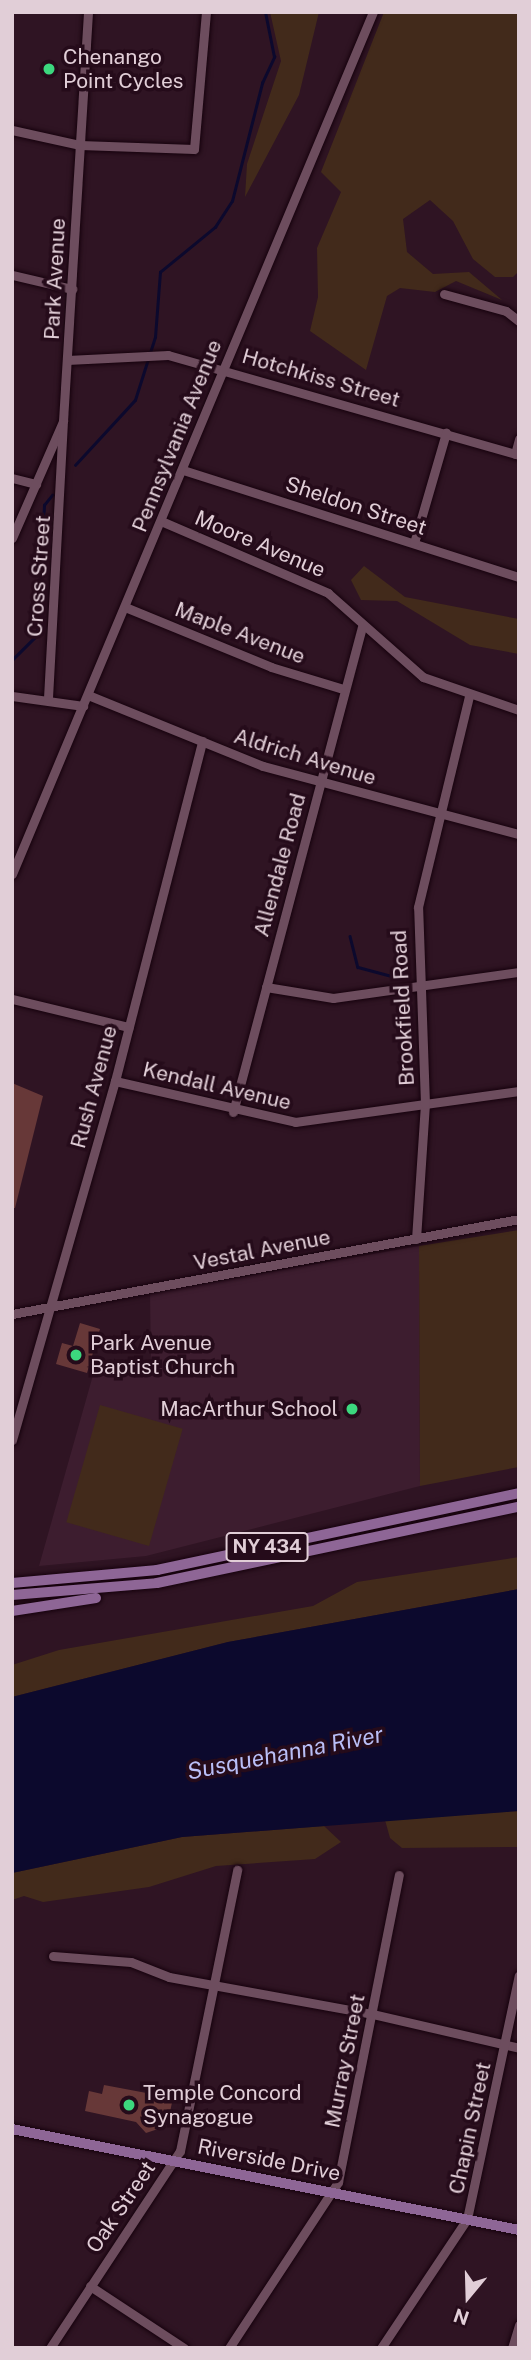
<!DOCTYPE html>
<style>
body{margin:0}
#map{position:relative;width:531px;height:2360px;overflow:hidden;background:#2f1423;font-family:"Public Sans",sans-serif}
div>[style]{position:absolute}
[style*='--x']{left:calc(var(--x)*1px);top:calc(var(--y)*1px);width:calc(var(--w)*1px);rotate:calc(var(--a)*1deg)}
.built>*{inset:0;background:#3d1d2f}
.green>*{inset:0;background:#422a1b;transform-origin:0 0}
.water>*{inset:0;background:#0c092d}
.stream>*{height:2.5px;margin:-1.25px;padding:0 1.25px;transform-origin:1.25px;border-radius:1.25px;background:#0c092d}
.building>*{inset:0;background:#673838}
.roads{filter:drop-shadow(0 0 2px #16020d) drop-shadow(0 0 2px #16020d)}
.minor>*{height:9px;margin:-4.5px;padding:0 4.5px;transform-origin:4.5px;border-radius:4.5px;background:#6d4d5e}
.major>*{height:10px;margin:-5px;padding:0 5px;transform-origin:5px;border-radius:5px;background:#8e6696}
.dots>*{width:19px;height:19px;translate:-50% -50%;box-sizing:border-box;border:4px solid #250b1a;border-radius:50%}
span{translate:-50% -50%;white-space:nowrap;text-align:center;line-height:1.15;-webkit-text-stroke:7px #250b1a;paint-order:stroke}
.shield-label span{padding:2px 5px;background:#250b1a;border:2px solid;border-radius:5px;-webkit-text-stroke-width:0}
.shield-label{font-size:19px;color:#e1ced7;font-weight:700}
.poi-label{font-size:21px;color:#e1ced7}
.left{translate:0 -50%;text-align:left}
.right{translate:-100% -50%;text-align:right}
.street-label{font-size:21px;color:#e1ced7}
.water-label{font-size:23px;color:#b9bef6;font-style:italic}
.frame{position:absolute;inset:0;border:14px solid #e1ced7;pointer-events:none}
.north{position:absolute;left:433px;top:2262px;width:70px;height:70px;-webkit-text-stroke:5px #250b1a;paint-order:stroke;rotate:199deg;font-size:19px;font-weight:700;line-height:28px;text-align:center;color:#e1ced7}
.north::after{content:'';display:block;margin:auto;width:24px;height:32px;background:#e1ced7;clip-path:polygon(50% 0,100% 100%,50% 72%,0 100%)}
</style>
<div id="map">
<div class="built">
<i style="clip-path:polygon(419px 1246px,420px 1486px,146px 1556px,39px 1566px,95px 1368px,151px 1368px,150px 1293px)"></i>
</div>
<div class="green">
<i style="clip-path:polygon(270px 12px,319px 12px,299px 95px,245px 197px,247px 164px,281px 61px)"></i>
<i style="clip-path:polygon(384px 12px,519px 12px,519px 271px,513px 277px,495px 277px,473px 259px,453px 221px,430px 200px,403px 219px,407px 252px,433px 274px,469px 272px,502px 300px,456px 281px,435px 292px,400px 288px,387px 296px,366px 370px,310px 331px,318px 297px,317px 248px,341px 192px,321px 172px)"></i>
<i style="clip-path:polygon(364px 566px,405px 597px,519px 619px,519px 654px,470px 645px,397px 601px,361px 600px,351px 580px)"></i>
<i style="clip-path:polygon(519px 1230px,519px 1467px,420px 1486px,419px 1246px)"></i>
<i style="left:100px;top:1405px;width:86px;height:122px;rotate:16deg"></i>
<i style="clip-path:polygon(519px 1557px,519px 1589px,228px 1642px,12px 1697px,12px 1665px,59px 1650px,313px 1606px,357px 1582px)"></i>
<i style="clip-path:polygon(519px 1811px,519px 1847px,402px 1848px,390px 1838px,385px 1820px)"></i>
<i style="clip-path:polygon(324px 1826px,341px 1842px,315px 1859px,216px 1866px,149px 1887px,43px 1902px,24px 1896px,12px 1900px,12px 1873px,182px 1837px)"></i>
</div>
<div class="water">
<i style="clip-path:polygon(519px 1589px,519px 1811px,182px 1837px,12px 1873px,12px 1697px,228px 1642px)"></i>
</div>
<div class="stream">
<i style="--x:75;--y:465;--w:88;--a:-47.3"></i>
<i style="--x:135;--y:400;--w:66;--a:-72.4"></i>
<i style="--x:155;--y:337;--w:65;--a:-85.6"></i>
<i style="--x:160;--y:272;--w:71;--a:-39.3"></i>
<i style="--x:215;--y:227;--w:31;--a:-57"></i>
<i style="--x:232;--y:201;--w:122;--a:-75.7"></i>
<i style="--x:262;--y:83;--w:29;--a:-65"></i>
<i style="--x:274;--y:57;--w:46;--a:-101.3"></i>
<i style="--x:12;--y:660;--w:35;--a:-45"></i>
<i style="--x:37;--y:635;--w:130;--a:-86.9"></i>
<i style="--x:44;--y:505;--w:13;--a:-51"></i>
<i style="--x:350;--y:936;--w:32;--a:76"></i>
<i style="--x:358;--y:967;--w:42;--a:15"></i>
</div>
<div class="building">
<i style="clip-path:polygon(12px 1083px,43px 1096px,15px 1208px,12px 1208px)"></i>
<i style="clip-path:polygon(80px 1323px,100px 1329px,87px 1373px,56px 1364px,62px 1343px,73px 1346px)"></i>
<i style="clip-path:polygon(104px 2085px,173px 2098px,167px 2126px,146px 2133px,136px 2122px,85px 2111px,89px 2091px,102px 2094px)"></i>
</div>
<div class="roads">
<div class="minor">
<i style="--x:12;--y:130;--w:70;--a:12.4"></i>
<i style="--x:80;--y:145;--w:114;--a:2"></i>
<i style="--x:194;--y:149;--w:138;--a:-85"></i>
<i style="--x:12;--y:275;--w:62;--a:13.1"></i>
<i style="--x:444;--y:294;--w:64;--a:15.3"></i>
<i style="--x:506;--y:311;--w:16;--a:38"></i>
<i style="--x:67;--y:360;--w:101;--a:-2.8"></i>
<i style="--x:168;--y:355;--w:365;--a:15.9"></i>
<i style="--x:515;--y:454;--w:16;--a:-75"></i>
<i style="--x:183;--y:470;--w:353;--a:17.7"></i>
<i style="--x:12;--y:478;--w:25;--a:14"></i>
<i style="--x:161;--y:521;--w:182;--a:23.3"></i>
<i style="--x:328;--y:593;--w:127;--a:41.5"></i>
<i style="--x:423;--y:677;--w:102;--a:19"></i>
<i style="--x:12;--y:538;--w:128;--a:-66.4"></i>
<i style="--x:63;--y:421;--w:410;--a:-86.5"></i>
<i style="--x:414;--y:543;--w:115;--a:-73.8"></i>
<i style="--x:125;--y:607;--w:158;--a:22.3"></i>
<i style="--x:271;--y:667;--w:75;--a:17"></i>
<i style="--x:88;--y:695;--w:189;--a:22.1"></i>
<i style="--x:263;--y:766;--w:265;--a:14.9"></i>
<i style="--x:12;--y:696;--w:72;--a:8"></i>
<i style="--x:48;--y:698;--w:274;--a:-86.9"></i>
<i style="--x:12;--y:874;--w:935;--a:-67.28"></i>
<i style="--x:266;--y:987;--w:68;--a:9.3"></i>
<i style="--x:333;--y:998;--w:188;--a:-8"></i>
<i style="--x:12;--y:999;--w:120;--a:13.5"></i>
<i style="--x:115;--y:1081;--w:185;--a:12.8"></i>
<i style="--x:295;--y:1122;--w:226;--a:-7.9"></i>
<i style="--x:233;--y:1112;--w:502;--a:-75.11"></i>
<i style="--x:416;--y:1239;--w:135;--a:-86.2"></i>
<i style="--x:425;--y:1104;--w:197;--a:-92"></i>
<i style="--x:418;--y:907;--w:217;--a:-76.4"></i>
<i style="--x:12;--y:1314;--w:516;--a:-10.61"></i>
<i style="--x:12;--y:1440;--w:373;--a:-74"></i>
<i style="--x:115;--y:1081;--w:351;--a:-75.6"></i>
<i style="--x:53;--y:1956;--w:78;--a:4.4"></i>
<i style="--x:131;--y:1962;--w:41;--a:21.5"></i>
<i style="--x:169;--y:1977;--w:206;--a:10.3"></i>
<i style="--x:372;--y:2014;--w:151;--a:13"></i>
<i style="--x:90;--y:2286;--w:113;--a:33.4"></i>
<i style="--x:50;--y:2348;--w:236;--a:-56.6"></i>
<i style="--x:180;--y:2151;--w:287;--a:-78.5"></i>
<i style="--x:229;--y:2348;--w:199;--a:-56.7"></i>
<i style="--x:338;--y:2182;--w:313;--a:-78.8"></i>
<i style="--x:381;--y:2348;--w:155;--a:-56.3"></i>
<i style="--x:467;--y:2219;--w:249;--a:-78"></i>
<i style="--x:512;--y:2348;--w:24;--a:-73"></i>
</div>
<div class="major">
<i style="--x:12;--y:1583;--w:146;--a:-5.1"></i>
<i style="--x:157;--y:1570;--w:370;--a:-12"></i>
<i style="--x:12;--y:1595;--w:145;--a:-4.7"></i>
<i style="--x:157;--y:1583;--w:370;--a:-11.9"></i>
<i style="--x:12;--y:1611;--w:85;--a:-8.8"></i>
<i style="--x:12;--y:2129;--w:517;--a:11.27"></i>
</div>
</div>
<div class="dots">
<i style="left:49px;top:69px;background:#3cd77e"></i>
<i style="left:76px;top:1355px;background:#3cd77e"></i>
<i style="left:352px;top:1409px;background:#3cd77e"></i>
<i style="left:129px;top:2105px;background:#3cd77e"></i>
</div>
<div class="shield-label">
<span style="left:267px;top:1547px">NY 434</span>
</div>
<div class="poi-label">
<span class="left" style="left:63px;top:69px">Chenango<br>Point Cycles</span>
<span class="left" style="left:90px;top:1355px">Park Avenue<br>Baptist Church</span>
<span class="right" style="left:338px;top:1409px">MacArthur School</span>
<span class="left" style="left:143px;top:2105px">Temple Concord<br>Synagogue</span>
</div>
<div class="street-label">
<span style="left:55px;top:279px;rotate:-87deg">Park Avenue</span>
<span style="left:321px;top:378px;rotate:16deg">Hotchkiss Street</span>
<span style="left:177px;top:436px;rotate:-68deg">Pennsylvania Avenue</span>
<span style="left:356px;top:506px;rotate:18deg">Sheldon Street</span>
<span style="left:260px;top:544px;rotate:23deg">Moore Avenue</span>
<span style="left:39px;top:576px;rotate:-86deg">Cross Street</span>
<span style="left:240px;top:633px;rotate:21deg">Maple Avenue</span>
<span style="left:305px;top:757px;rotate:17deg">Aldrich Avenue</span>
<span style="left:280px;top:865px;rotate:-75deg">Allendale Road</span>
<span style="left:403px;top:1008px;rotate:-93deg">Brookfield Road</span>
<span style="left:217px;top:1086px;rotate:13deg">Kendall Avenue</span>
<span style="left:94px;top:1087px;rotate:-75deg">Rush Avenue</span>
<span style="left:262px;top:1250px;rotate:-11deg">Vestal Avenue</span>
<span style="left:345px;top:2061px;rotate:-79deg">Murray Street</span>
<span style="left:470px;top:2128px;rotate:-78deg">Chapin Street</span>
<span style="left:269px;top:2160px;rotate:11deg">Riverside Drive</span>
<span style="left:121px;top:2207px;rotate:-56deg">Oak Street</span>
</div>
<div class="water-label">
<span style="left:285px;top:1753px;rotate:-11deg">Susquehanna River</span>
</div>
<div class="frame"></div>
<div class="north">N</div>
</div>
